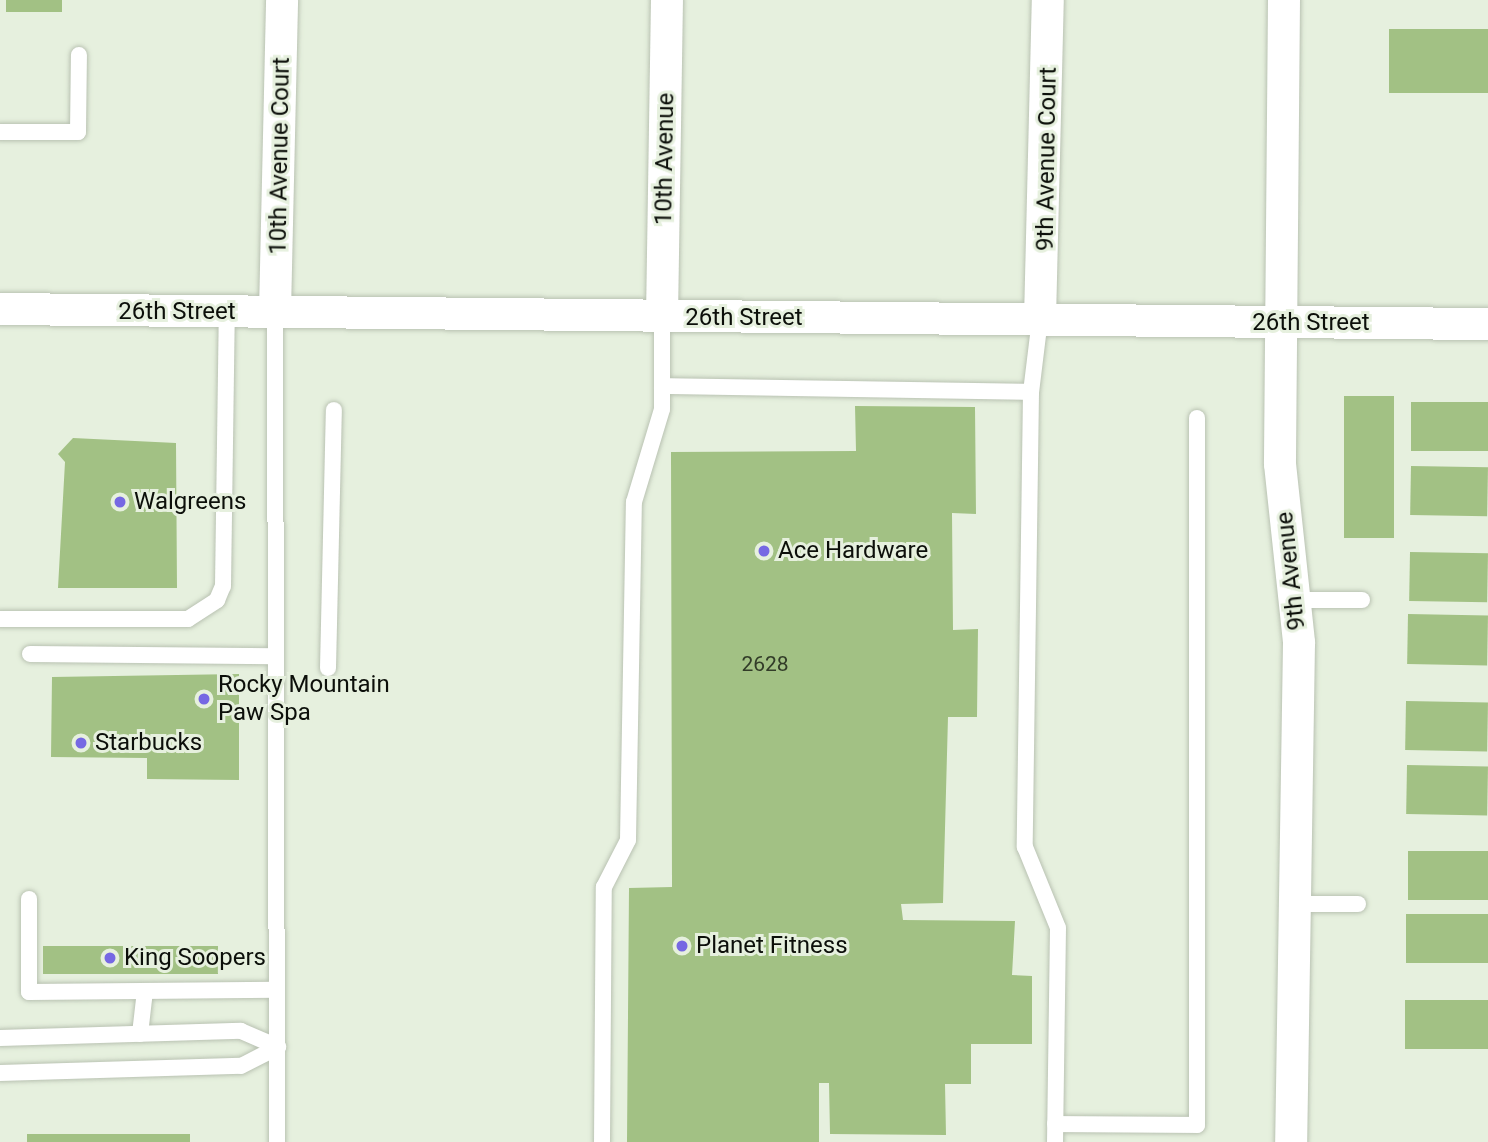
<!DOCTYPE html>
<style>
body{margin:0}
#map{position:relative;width:1488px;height:1142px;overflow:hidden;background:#e6f0de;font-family:Roboto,sans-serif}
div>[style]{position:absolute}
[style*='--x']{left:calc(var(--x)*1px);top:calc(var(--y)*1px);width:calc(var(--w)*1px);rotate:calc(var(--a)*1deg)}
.building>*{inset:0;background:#a2c184;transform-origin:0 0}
.roads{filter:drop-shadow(0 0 2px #b9c2b2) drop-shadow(0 0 2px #b9c2b2)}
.service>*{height:16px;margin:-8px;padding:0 8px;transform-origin:8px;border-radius:8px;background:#fff}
.minor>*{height:32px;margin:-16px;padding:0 16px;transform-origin:16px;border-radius:16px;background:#fff}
.dots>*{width:19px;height:19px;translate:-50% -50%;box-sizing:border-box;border:4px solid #e6f0de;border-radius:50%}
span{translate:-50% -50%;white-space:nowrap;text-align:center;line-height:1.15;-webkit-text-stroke:6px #e6f0de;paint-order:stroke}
.number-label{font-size:21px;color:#323c28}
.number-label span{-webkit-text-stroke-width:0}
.street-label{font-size:24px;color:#0c0f0a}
.poi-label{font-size:24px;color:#0c0f0a}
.left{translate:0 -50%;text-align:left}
</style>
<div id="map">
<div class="building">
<i style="left:6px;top:0;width:56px;height:12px"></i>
<i style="left:1389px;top:29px;width:99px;height:64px"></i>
<i style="left:1344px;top:396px;width:50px;height:142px"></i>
<i style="left:1411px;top:402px;width:77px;height:49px"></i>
<i style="clip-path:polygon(855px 406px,975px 407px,976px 514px,952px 513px,953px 630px,978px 629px,977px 717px,948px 717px,943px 903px,901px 904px,903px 920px,1015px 921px,1012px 975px,1032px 976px,1032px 1044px,971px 1044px,971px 1084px,945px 1084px,946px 1135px,830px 1134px,829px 1083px,819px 1083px,819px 1142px,627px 1142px,629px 888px,672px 887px,671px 452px,856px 451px)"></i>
<i style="clip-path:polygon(73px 438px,176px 443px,177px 588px,58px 588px,65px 462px,58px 454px)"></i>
<i style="left:1411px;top:466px;width:77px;height:49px;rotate:1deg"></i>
<i style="left:1410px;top:552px;width:78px;height:49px;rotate:1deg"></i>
<i style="left:1408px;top:614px;width:80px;height:50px;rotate:1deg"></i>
<i style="clip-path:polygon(239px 674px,239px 780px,147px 779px,147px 758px,51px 757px,52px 677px)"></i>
<i style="left:1406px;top:701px;width:82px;height:49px;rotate:1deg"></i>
<i style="left:1407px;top:765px;width:81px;height:49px;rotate:1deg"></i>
<i style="left:1408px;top:851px;width:80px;height:49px"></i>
<i style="left:1406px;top:914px;width:82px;height:49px"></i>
<i style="left:43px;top:946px;width:175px;height:28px"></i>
<i style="left:1405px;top:1000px;width:83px;height:49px"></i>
<i style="left:27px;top:1134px;width:163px;height:8px"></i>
</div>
<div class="roads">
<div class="service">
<i style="--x:0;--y:132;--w:78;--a:0"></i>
<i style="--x:78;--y:132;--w:77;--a:-89.3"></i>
<i style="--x:275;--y:312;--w:830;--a:89.86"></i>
<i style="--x:1040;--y:319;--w:74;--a:97"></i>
<i style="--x:1031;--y:392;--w:455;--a:90.8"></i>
<i style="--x:1025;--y:847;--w:87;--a:67.8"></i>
<i style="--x:1058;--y:928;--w:214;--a:90.8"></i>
<i style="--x:662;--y:386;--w:369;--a:0.9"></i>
<i style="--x:1295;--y:600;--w:67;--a:0"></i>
<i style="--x:0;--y:619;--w:188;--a:0"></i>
<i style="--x:188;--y:619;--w:35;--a:-33"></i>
<i style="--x:217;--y:600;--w:15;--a:-67"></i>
<i style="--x:223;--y:586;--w:274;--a:-89.2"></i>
<i style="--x:30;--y:654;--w:246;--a:0.5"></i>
<i style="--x:328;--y:668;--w:258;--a:-88.7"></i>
<i style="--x:29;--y:899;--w:93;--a:90"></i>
<i style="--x:29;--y:992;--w:248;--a:-0.5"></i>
<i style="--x:1297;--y:904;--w:61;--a:0"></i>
<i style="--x:140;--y:1034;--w:43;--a:-83.4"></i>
<i style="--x:0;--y:1038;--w:241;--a:-1.7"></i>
<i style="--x:241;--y:1031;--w:40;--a:23.4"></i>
<i style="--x:0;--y:1073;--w:241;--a:-1.7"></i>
<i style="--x:241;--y:1066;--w:42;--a:-27.2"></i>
<i style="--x:1055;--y:1124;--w:142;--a:0.4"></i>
<i style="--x:1197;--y:1125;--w:707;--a:-90"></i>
<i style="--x:602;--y:1142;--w:255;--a:-89.6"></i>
<i style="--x:604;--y:887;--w:53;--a:-62.9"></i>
<i style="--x:628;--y:840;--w:338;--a:-89"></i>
<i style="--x:634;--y:502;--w:97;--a:-73.2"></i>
<i style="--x:662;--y:409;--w:92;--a:-90"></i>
</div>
<div class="minor">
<i style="--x:1284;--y:0;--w:464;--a:90.5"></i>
<i style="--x:1280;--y:464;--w:180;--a:83.9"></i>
<i style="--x:1299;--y:643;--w:499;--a:90.9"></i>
<i style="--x:0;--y:309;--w:1488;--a:0.58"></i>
<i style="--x:275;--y:312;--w:312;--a:-88.7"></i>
<i style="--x:662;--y:317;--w:317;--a:-89.1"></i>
<i style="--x:1040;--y:319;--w:319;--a:-88.6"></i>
</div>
</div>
<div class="dots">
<i style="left:120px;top:502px;background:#7668e3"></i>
<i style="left:764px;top:551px;background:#7668e3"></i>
<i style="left:204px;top:699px;background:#7668e3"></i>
<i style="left:81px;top:743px;background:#7668e3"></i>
<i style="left:682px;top:946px;background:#7668e3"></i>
<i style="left:110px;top:958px;background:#7668e3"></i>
</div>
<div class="number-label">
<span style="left:765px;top:664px">2628</span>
</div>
<div class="street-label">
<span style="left:280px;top:156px;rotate:-89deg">10th Avenue Court</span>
<span style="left:665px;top:159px;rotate:-89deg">10th Avenue</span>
<span style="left:1047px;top:159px;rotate:-89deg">9th Avenue Court</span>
<span style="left:177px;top:312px">26th Street</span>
<span style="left:744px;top:318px">26th Street</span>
<span style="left:1311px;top:323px">26th Street</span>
<span style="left:1291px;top:571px;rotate:-96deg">9th Avenue</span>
</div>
<div class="poi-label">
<span class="left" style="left:134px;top:502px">Walgreens</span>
<span class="left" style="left:778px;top:551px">Ace Hardware</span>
<span class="left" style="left:218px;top:699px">Rocky Mountain<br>Paw Spa</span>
<span class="left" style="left:95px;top:743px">Starbucks</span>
<span class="left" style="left:696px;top:946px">Planet Fitness</span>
<span class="left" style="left:124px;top:958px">King Soopers</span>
</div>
</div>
